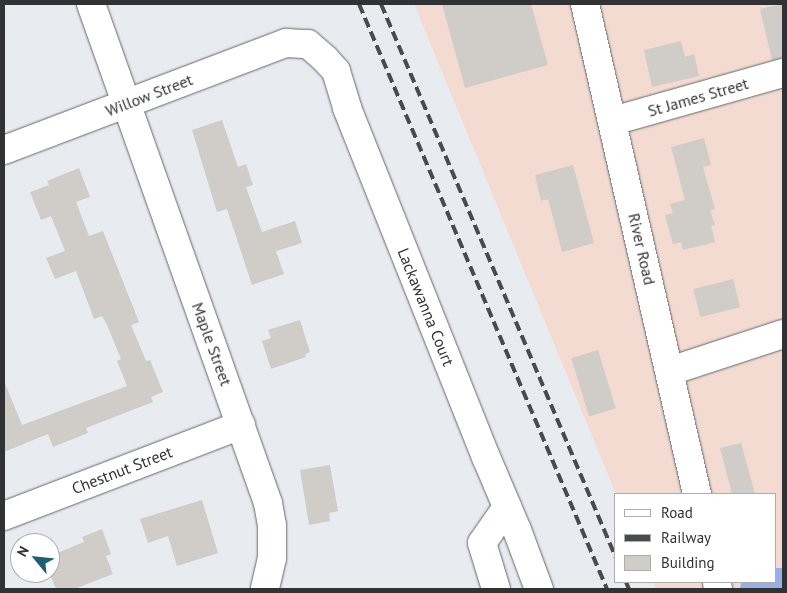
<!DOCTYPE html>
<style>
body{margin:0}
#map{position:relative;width:787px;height:593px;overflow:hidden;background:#e8ebf0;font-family:"PT Sans",sans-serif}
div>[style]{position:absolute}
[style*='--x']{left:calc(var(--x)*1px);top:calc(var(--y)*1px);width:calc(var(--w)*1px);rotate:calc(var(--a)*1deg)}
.industrial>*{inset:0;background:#f3dbd1}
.forest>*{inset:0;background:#98afe8}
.building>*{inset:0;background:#d0ccc8;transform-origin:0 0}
.roads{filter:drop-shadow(0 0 1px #65676b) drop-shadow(0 0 1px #65676b)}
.minor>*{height:28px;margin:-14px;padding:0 14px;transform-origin:14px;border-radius:14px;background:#fff}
.rail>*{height:4px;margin-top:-2px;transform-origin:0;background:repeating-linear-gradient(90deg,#494a4c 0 10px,transparent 0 15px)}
span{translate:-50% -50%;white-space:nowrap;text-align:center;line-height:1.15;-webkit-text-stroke:4px #fff;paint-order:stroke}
.street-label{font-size:16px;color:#313234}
.frame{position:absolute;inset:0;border:5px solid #313234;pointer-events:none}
.legend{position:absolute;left:614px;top:493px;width:162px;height:90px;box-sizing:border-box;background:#fff;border:1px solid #adadae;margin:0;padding:6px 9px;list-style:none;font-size:15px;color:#313234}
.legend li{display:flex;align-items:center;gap:10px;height:25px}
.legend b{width:25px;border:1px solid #adadae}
.north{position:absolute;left:10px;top:533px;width:50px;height:50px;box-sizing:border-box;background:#fff;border:1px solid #adadae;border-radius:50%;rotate:298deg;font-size:14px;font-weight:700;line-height:20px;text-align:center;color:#313234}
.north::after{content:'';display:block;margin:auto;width:18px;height:22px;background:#1e5f74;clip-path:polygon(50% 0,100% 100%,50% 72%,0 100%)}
</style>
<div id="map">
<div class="industrial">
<i style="clip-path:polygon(414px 4px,783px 4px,783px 589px,656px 589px,653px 582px,776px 582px,776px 494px,616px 494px)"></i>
</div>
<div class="forest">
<i style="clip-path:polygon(776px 568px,783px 568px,783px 589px,740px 589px,741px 582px,776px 582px)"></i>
</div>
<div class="building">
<i style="clip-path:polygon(442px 4px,531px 4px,548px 65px,465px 88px)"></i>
<i style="clip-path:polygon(783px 4px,783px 58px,772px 60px,760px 9px)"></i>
<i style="clip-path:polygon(681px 41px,685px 57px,694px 54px,699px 76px,652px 87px,644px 50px)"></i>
<i style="clip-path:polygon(222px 120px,238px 167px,246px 164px,253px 185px,246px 187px,262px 232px,295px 221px,302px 243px,276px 251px,284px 274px,252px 285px,227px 209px,217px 212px,192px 130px)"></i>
<i style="clip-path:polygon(704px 138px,711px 165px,703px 167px,715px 209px,710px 210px,715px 225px,711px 226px,715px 242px,683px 250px,681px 242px,673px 244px,665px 215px,673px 213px,670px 204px,685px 200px,671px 147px)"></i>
<i style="clip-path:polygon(573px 165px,594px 243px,562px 252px,548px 199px,541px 201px,535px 175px)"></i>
<i style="clip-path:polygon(79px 168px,90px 197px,76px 202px,89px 236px,103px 231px,139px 322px,131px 325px,146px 361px,150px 360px,163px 392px,151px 397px,153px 402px,86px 428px,88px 433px,53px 447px,48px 434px,4px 452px,4px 381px,22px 425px,127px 386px,117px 361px,121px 359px,107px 325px,102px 316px,94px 319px,76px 271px,55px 279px,46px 258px,65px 251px,51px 216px,41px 220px,30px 192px,49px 185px,47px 181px)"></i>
<i style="left:733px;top:279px;width:29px;height:41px;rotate:76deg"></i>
<i style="clip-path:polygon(300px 320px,310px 352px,305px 354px,306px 357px,271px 369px,262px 341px,271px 338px,268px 330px)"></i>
<i style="left:598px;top:350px;width:61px;height:28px;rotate:73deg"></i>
<i style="clip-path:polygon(741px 443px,755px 494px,732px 494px,720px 448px)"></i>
<i style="clip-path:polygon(330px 465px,338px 511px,329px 513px,330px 521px,309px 525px,300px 470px)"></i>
<i style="clip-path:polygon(202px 500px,218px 553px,177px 566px,168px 536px,148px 543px,140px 519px)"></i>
<i style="clip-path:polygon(102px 529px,111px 554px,106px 556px,113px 574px,74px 589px,56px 589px,50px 574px,50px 556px,84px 542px,82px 537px)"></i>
</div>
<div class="roads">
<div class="minor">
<i style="--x:91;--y:4;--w:529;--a:70.47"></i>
<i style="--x:268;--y:503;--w:22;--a:80"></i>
<i style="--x:272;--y:525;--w:33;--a:90"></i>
<i style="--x:272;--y:558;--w:32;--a:103"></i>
<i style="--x:585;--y:4;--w:503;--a:77.12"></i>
<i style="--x:613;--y:121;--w:177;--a:-15.8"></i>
<i style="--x:4;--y:150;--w:302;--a:-20.8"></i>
<i style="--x:286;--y:43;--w:22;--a:3"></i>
<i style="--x:308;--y:44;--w:23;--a:41"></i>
<i style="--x:325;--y:59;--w:16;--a:47"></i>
<i style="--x:336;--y:71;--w:39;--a:73"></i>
<i style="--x:347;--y:108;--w:376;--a:68.3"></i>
<i style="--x:486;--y:457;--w:79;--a:67"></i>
<i style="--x:517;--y:530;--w:63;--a:69.6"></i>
<i style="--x:670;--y:371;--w:119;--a:-18.1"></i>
<i style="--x:4;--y:516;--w:254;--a:-21"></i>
<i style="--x:717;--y:582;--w:7;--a:82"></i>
<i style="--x:496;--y:589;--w:48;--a:-106.9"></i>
<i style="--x:482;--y:543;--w:44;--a:-55.2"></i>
</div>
</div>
<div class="rail">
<i style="--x:359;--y:4;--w:635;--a:67.03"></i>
<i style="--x:381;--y:4;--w:602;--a:67.01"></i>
<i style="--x:626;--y:582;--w:8;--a:67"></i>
</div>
<div class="street-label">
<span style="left:149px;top:95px;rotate:-21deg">Willow Street</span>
<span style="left:698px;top:97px;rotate:-16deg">St James Street</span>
<span style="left:642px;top:249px;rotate:77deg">River Road</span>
<span style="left:426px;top:307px;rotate:68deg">Lackawanna Court</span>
<span style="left:212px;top:344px;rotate:70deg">Maple Street</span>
<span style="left:122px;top:470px;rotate:-21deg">Chestnut Street</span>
</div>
<div class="frame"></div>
<ul class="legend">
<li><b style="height:6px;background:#fff"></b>Road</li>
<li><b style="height:6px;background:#494a4c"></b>Railway</li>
<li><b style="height:14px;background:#d0ccc8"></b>Building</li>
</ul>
<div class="north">N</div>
</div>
